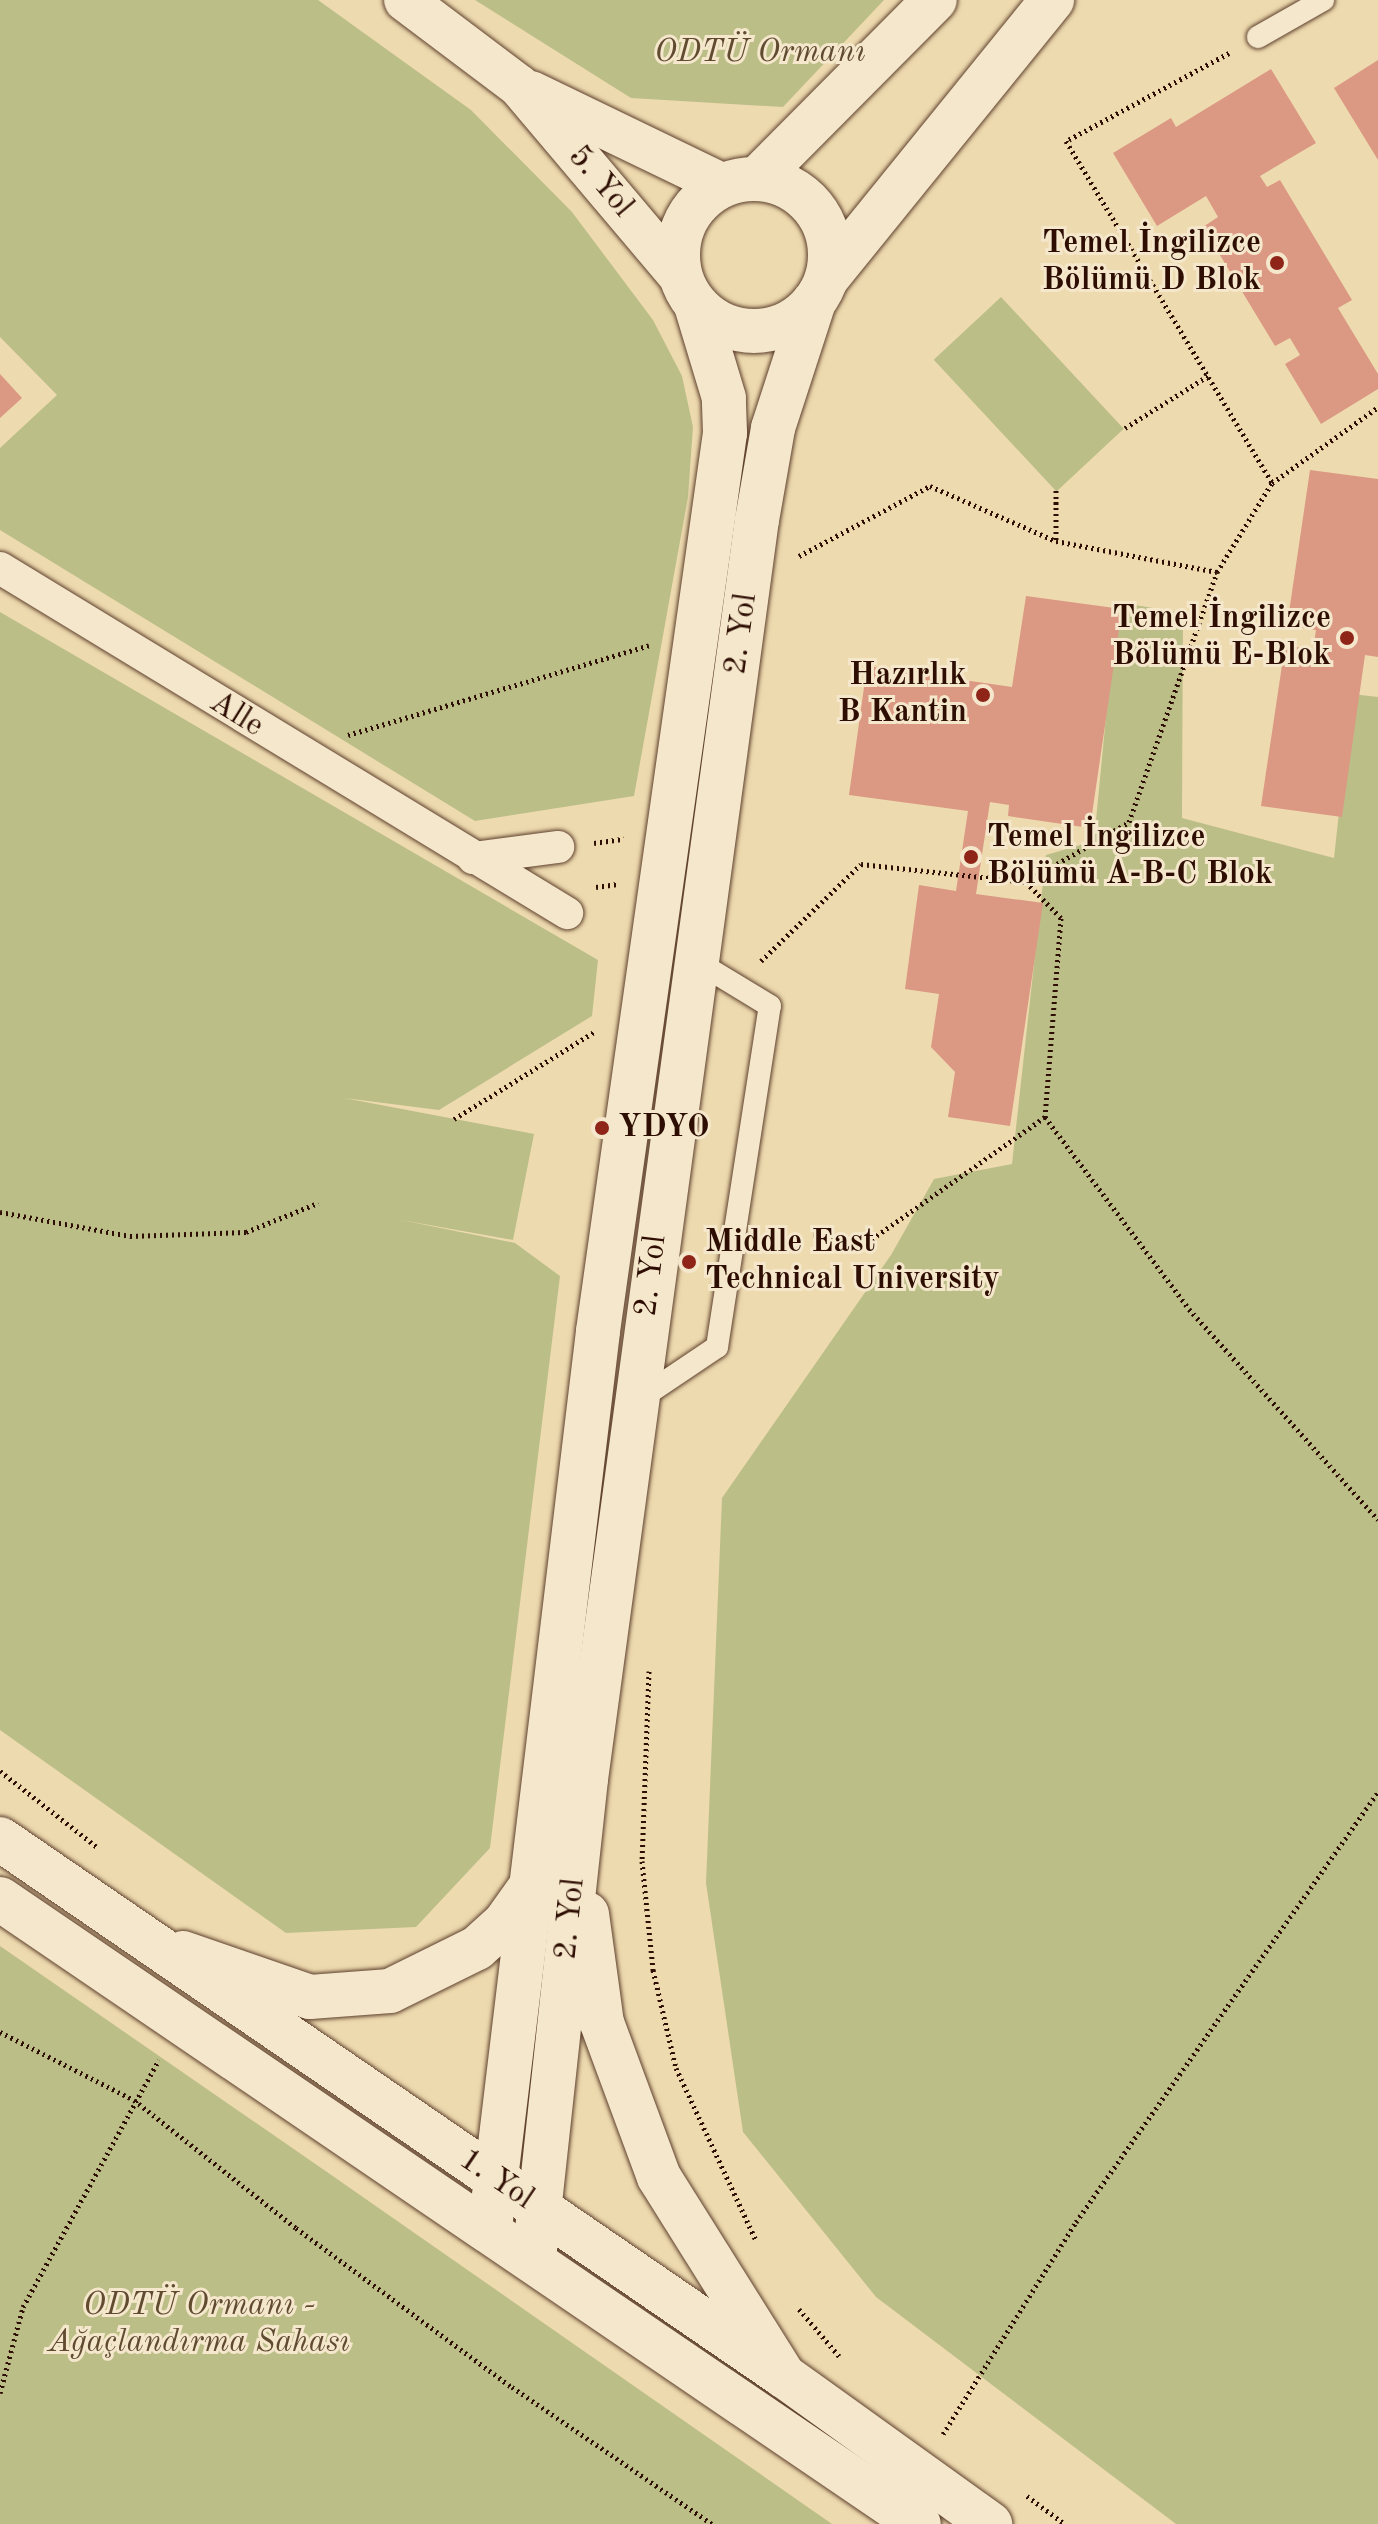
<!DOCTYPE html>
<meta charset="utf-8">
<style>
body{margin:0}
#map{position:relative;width:1378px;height:2524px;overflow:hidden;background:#eedaaf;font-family:"Old Standard TT",serif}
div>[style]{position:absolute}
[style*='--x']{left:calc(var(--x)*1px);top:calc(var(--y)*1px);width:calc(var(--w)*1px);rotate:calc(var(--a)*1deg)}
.green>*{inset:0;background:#bcbe88;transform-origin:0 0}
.building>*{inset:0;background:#db9883}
.path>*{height:5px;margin-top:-2.5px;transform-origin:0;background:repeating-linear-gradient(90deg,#2e0d02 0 2px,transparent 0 6px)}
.roads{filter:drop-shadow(0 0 2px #5e402d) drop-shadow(0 0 2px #5e402d)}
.service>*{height:22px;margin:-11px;padding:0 11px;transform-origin:11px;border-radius:11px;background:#f4e7cb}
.pedestrian>*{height:32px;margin:-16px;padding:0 16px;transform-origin:16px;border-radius:16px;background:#f4e7cb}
.minor>*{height:42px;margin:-21px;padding:0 21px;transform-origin:21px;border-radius:21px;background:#f4e7cb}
.tertiary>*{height:44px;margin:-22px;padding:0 22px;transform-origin:22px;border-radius:22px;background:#f4e7cb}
.tertiary>.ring{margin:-22px;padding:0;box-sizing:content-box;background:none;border:44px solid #f4e7cb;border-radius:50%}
.secondary>*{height:44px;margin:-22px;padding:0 22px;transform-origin:22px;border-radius:22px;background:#f4e7cb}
.dots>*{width:22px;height:22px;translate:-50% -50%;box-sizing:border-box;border:4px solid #f4e7cb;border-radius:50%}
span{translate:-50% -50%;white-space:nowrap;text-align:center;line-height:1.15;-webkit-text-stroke:6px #f4e7cb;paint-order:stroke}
.park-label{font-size:32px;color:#604b31;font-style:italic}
.street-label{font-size:32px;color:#2e0d02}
.poi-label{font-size:32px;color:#2e0d02;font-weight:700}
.right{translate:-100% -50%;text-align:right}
.left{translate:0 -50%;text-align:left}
</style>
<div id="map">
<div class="green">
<i style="clip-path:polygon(0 0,318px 0,471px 110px,572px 212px,653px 320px,682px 376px,693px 427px,688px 497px,634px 796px,475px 821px,0 530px,0 448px,57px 395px,0 337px)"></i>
<i style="clip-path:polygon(475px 0,884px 0,783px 107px,631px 98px)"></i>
<i style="left:1001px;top:297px;width:180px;height:92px;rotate:47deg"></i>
<i style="clip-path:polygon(1117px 602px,1183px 613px,1182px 818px,1334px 858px,1352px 694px,1378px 697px,1378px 2524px,1176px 2524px,876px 2297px,743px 2132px,706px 1883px,722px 1498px,891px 1255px,934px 1179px,1012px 1164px,1046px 855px,1094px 841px)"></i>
<i style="clip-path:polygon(0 612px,598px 960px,592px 1016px,439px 1110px,344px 1098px,534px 1134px,513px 1240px,401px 1220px,515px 1243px,560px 1276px,490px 1848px,416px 1927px,286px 1933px,0 1730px)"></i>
<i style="clip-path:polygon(0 1946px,327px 2172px,832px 2524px,0 2524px)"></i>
</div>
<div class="building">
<i style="clip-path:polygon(1378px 60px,1378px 160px,1334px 88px)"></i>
<i style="clip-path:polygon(1271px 69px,1316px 143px,1260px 176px,1267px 187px,1280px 180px,1352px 300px,1338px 308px,1378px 374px,1378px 389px,1321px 424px,1285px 364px,1300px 355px,1290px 338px,1275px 346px,1203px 227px,1218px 217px,1206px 196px,1157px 226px,1113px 153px,1171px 118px,1176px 127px)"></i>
<i style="clip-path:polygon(0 374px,22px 398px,0 418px)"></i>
<i style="clip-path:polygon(1310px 470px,1378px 479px,1378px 657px,1365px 655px,1342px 817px,1261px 806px,1285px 645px,1313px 650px,1316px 630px,1287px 626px)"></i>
<i style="clip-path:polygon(1026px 596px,1122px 609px,1090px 828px,1008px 816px,1009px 805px,990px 802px,976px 894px,1043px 903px,1010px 1126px,948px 1117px,955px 1072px,931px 1047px,939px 994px,905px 989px,919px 885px,956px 891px,968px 811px,849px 795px,867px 666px,1012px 687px)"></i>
</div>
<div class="path">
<i style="--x:1229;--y:53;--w:185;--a:151.6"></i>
<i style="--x:1066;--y:141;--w:399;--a:58.9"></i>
<i style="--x:1272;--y:483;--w:130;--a:-35.6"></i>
<i style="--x:1125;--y:428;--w:98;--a:-32.1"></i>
<i style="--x:1056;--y:490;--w:51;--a:90"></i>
<i style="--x:799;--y:556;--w:149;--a:-28.1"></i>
<i style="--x:930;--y:486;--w:137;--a:23.6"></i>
<i style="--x:1056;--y:541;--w:164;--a:10.9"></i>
<i style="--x:348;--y:735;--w:314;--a:-16.6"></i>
<i style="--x:594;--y:843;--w:30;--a:-8"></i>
<i style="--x:1026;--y:882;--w:50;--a:45.8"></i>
<i style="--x:1061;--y:918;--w:200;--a:94.6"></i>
<i style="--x:596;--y:887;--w:22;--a:-8"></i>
<i style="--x:761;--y:961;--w:139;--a:-44.1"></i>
<i style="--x:861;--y:864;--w:166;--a:6.2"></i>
<i style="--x:1026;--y:882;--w:119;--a:-30.2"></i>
<i style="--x:1129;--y:822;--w:265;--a:-70.6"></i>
<i style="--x:1217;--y:572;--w:105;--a:-58.3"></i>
<i style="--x:454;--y:1119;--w:167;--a:-31.8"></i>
<i style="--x:0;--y:1212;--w:132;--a:10.5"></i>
<i style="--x:130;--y:1236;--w:116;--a:-2"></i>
<i style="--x:246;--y:1232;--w:78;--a:-21.9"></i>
<i style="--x:813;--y:1234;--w:50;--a:13.8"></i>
<i style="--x:862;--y:1246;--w:224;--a:-35.2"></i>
<i style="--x:1045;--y:1117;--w:240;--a:53.1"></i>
<i style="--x:1189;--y:1309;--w:283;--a:48.1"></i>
<i style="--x:649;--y:1671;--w:190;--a:92.1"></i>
<i style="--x:642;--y:1861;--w:110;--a:84.2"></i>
<i style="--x:653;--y:1970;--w:101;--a:76.8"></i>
<i style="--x:676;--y:2068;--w:190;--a:65.1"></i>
<i style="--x:0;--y:1771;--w:123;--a:38.1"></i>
<i style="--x:0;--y:2032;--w:150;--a:26.9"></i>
<i style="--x:134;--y:2100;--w:206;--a:38.3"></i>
<i style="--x:296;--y:2228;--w:268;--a:36.4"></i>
<i style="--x:512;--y:2387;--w:242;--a:34.4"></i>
<i style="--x:799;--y:2309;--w:62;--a:49.6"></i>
<i style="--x:0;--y:2393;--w:89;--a:-75"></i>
<i style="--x:23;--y:2307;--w:282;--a:-61.2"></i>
<i style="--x:943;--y:2434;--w:250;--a:-57.9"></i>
<i style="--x:1076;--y:2222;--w:525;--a:-54.92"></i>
<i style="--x:1027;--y:2496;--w:47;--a:36.4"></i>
</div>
<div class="roads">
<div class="service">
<i style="--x:1258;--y:37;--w:75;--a:-29.6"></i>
<i style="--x:638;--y:1400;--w:95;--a:-33.9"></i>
<i style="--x:717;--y:1347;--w:345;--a:-81.2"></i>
<i style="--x:770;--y:1006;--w:87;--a:-148.7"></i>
</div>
<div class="pedestrian">
<i style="--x:0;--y:568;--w:664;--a:31.32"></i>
<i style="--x:473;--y:858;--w:86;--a:-7.4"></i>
</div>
<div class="minor">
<i style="--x:405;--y:0;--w:143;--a:37"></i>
<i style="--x:519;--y:86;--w:251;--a:49.8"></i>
<i style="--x:531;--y:92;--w:213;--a:25.8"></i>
</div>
<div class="tertiary">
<i style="--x:758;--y:178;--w:251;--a:-45.2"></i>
<i class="ring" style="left:678px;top:179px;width:108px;height:108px"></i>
<i style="--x:827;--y:278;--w:358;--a:-51"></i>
<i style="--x:587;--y:1914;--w:110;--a:82.2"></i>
<i style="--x:602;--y:2023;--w:164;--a:69.7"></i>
<i style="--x:659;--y:2177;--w:235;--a:57.9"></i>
<i style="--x:183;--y:1953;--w:134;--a:19.1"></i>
<i style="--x:310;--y:1997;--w:80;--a:-4.3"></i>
<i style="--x:390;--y:1991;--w:97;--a:-26.3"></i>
<i style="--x:477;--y:1948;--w:36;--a:-42"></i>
<i style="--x:504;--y:1924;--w:47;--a:-54.6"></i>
<i style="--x:490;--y:2228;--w:903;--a:-83.13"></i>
<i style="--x:598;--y:1331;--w:907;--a:-81.95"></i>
<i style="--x:725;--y:433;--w:35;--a:-92"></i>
<i style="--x:724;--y:398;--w:97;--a:-106.8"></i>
<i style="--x:534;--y:2258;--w:482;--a:-83.8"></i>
<i style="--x:586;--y:1779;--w:1271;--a:-82.27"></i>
<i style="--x:757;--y:520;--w:93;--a:-80.1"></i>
<i style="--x:773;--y:428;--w:133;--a:-72"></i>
</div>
<div class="secondary">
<i style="--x:0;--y:1839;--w:950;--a:34.41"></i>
<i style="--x:784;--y:2376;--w:254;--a:35.7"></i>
<i style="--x:0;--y:1899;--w:1111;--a:34.22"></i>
</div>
</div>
<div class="dots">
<i style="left:1277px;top:263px;background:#8f2418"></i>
<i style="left:1347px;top:638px;background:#8f2418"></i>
<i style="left:983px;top:695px;background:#8f2418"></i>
<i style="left:971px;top:857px;background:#8f2418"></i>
<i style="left:602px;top:1128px;background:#8f2418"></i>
<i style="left:689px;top:1262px;background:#8f2418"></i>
</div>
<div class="park-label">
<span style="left:760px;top:53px">ODTÜ Ormanı</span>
<span style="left:199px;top:2325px">ODTÜ Ormanı -<br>Ağaçlandırma Sahası</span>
</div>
<div class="street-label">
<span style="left:600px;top:182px;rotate:50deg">5. Yol</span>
<span style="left:742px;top:634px;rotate:-82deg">2. Yol</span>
<span style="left:236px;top:715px;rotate:32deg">Alle</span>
<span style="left:652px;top:1276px;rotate:-83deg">2. Yol</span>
<span style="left:571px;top:1919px;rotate:-84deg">2. Yol</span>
<span style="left:496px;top:2180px;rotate:34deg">1. Yol</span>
</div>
<div class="poi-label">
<span class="right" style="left:1261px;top:263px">Temel İngilizce<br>Bölümü D Blok</span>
<span class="right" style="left:1331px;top:638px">Temel İngilizce<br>Bölümü E-Blok</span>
<span class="right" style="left:967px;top:695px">Hazırlık<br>B Kantin</span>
<span class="left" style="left:987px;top:857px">Temel İngilizce<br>Bölümü A-B-C Blok</span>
<span class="left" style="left:618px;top:1128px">YDYO</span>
<span class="left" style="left:705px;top:1262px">Middle East<br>Technical University</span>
</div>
</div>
